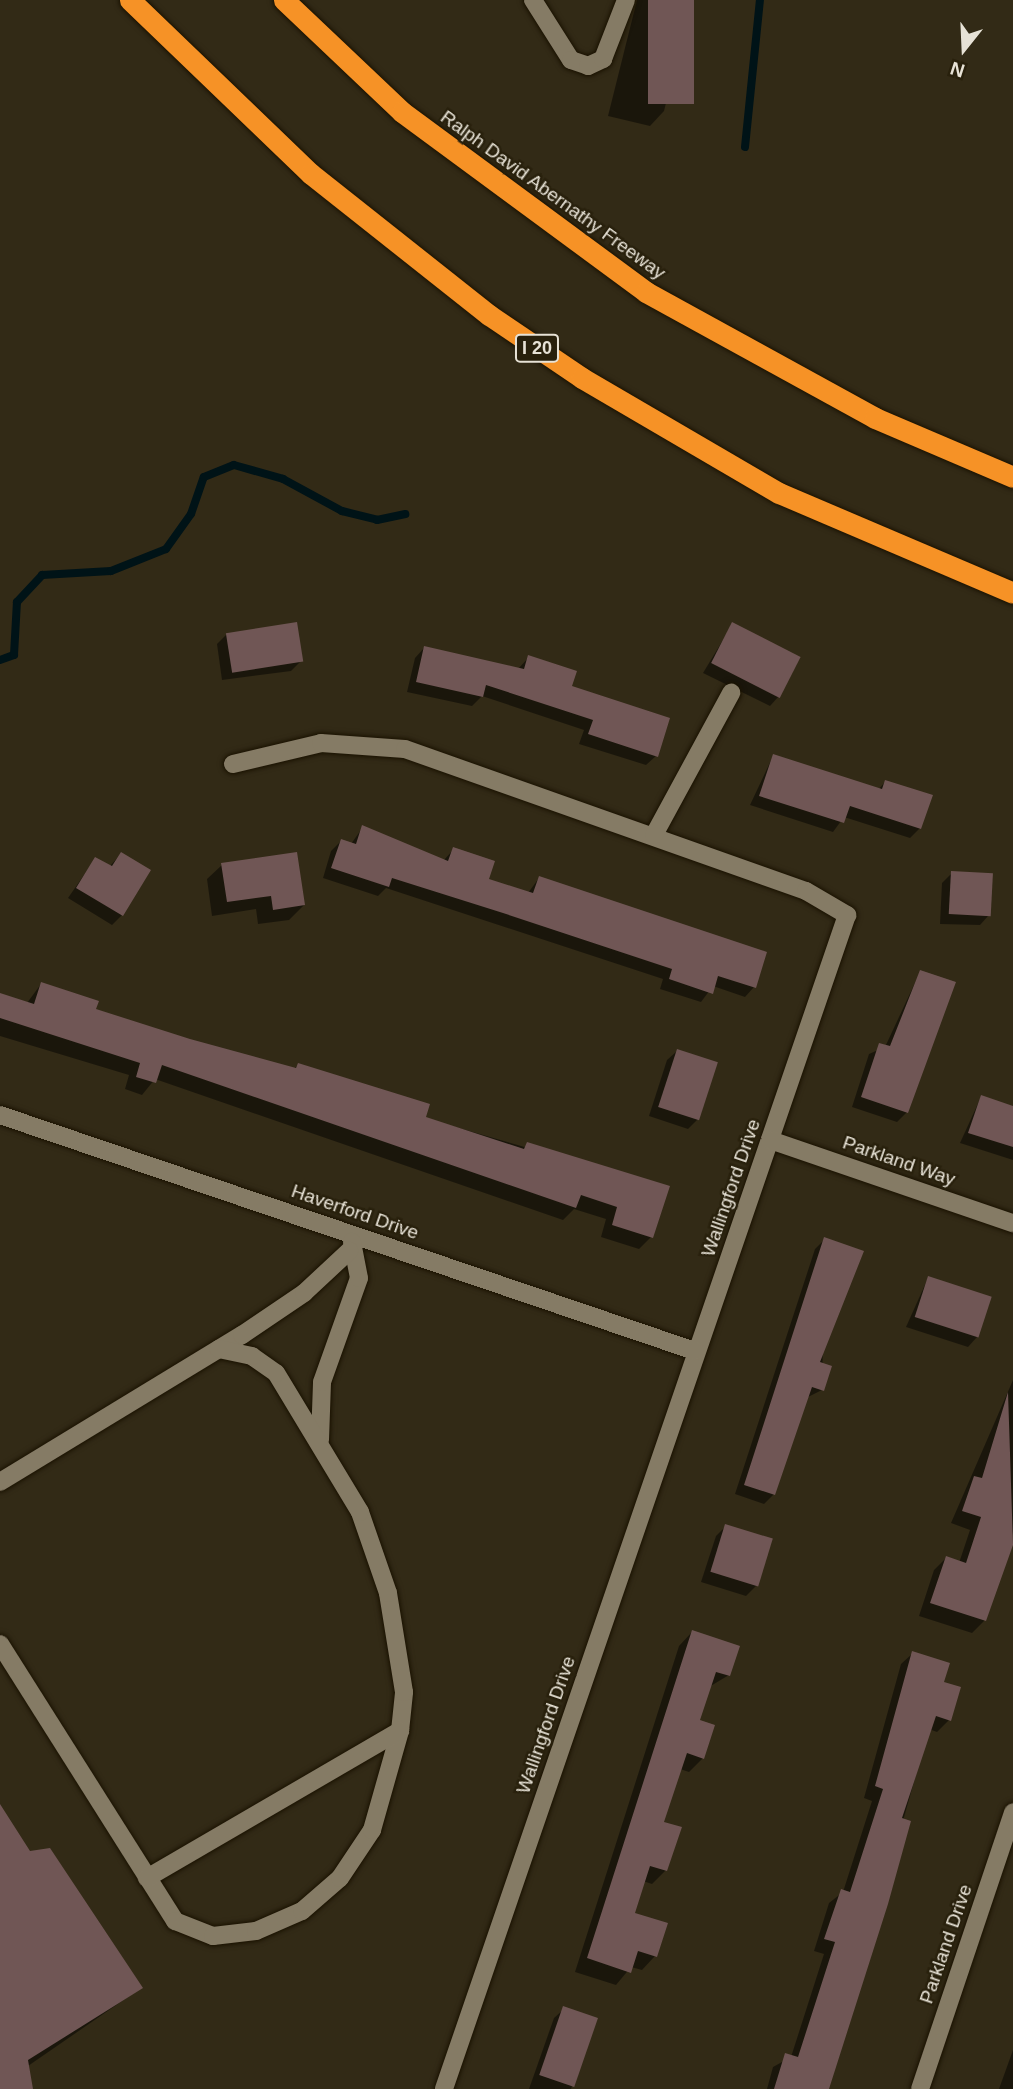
<!DOCTYPE html>
<style>
body{margin:0}
#map{position:relative;width:1013px;height:2089px;overflow:hidden;background:#322a16;font-family:Helvetica,sans-serif}
div>[style]{position:absolute}
[style*='--x']{left:calc(var(--x)*1px);top:calc(var(--y)*1px);width:calc(var(--w)*1px);rotate:calc(var(--a)*1deg)}
.shadow>*{inset:0;background:#0007}
.stream>*{height:8px;margin:-4px;padding:0 4px;transform-origin:4px;border-radius:4px;background:#001317}
.building>*{inset:0;background:#705655;transform-origin:0 0}
.roads{filter:drop-shadow(0 0 2px #1a1201) drop-shadow(0 0 2px #1a1201)}
.minor>*{height:18px;margin:-9px;padding:0 9px;transform-origin:9px;border-radius:9px;background:#857b65}
.highway>*{height:21px;margin:-10.5px;padding:0 10.5px;transform-origin:10.5px;border-radius:10.5px;background:#f69226}
span{translate:-50% -50%;white-space:nowrap;text-align:center;line-height:1.15;-webkit-text-stroke:5px #28200c;paint-order:stroke}
.shield-label span{padding:2px 5px;background:#28200c;border:2px solid;border-radius:5px;-webkit-text-stroke-width:0}
.shield-label{font-size:18px;color:#e7e2d6;font-weight:700}
.street-label{font-size:19px;color:#e7e2d6}
.north{position:absolute;left:929px;top:14px;width:70px;height:70px;-webkit-text-stroke:5px #28200c;paint-order:stroke;rotate:198deg;font-size:19px;font-weight:700;line-height:28px;text-align:center;color:#e7e2d6}
.north::after{content:'';display:block;margin:auto;width:24px;height:32px;background:#e7e2d6;clip-path:polygon(50% 0,100% 100%,50% 72%,0 100%)}
</style>
<div id="map">
<div class="shadow">
<i style="clip-path:polygon(637px 0,692px 0,664px 111px,650px 126px,608px 116px)"></i>
<i style="clip-path:polygon(732px 625px,779px 696px,770px 706px,703px 673px)"></i>
<i style="clip-path:polygon(227px 634px,301px 661px,291px 671px,222px 680px,217px 644px)"></i>
<i style="clip-path:polygon(424px 648px,518px 669px,529px 657px,656px 756px,646px 765px,579px 744px,584px 730px,482px 696px,472px 706px,407px 692px,415px 658px)"></i>
<i style="clip-path:polygon(773px 756px,878px 790px,885px 782px,920px 828px,910px 838px,844px 817px,833px 832px,750px 805px)"></i>
<i style="clip-path:polygon(363px 827px,443px 861px,454px 849px,487px 880px,528px 893px,539px 878px,754px 987px,745px 997px,713px 986px,701px 1002px,660px 989px,663px 979px,386px 888px,378px 896px,323px 878px,331px 851px,341px 841px,351px 844px)"></i>
<i style="clip-path:polygon(121px 854px,122px 915px,112px 925px,68px 898px,95px 859px,109px 867px)"></i>
<i style="clip-path:polygon(222px 865px,304px 905px,289px 920px,258px 924px,256px 909px,212px 916px,207px 879px)"></i>
<i style="clip-path:polygon(952px 873px,989px 915px,980px 925px,940px 924px,942px 883px)"></i>
<i style="clip-path:polygon(920px 972px,907px 1112px,897px 1122px,852px 1107px,869px 1054px,885px 1047px)"></i>
<i style="clip-path:polygon(41px 984px,94px 1010px,190px 1041px,294px 1069px,298px 1065px,424px 1118px,667px 1188px,651px 1237px,639px 1249px,601px 1237px,606px 1219px,574px 1209px,563px 1220px,155px 1079px,142px 1095px,125px 1089px,129px 1075px,0 1036px,0 995px,27px 1003px)"></i>
<i style="clip-path:polygon(677px 1051px,698px 1119px,688px 1129px,649px 1116px,667px 1060px)"></i>
<i style="clip-path:polygon(981px 1097px,1013px 1108px,1013px 1160px,960px 1143px)"></i>
<i style="clip-path:polygon(825px 1239px,822px 1390px,806px 1398px,774px 1494px,764px 1504px,735px 1494px,815px 1249px)"></i>
<i style="clip-path:polygon(928px 1278px,977px 1337px,968px 1347px,906px 1327px)"></i>
<i style="clip-path:polygon(1013px 1380px,1013px 1532px,984px 1621px,972px 1633px,919px 1616px,934px 1570px,946px 1558px,959px 1563px,970px 1530px,951px 1523px)"></i>
<i style="clip-path:polygon(726px 1526px,756px 1586px,746px 1596px,701px 1582px,716px 1536px)"></i>
<i style="clip-path:polygon(692px 1632px,729px 1675px,709px 1687px,698px 1721px,703px 1758px,689px 1772px,680px 1769px,662px 1823px,666px 1870px,652px 1884px,643px 1881px,633px 1914px,655px 1956px,642px 1970px,631px 1967px,616px 1985px,575px 1972px,679px 1646px)"></i>
<i style="clip-path:polygon(913px 1653px,942px 1683px,949px 1720px,937px 1732px,929px 1729px,827px 2089px,767px 2089px,773px 2067px,791px 2057px,824px 1954px,814px 1951px,829px 1903px,843px 1892px,872px 1801px,864px 1798px,901px 1664px)"></i>
<i style="clip-path:polygon(0 1808px,29px 1853px,141px 1988px,28px 2066px,31px 2089px,0 2089px)"></i>
<i style="clip-path:polygon(564px 2009px,595px 2019px,571px 2089px,529px 2089px,554px 2018px)"></i>
<i style="clip-path:polygon(1013px 2050px,1013px 2089px,999px 2089px)"></i>
</div>
<div class="stream">
<i style="--x:745;--y:147;--w:148;--a:-84.2"></i>
<i style="--x:0;--y:660;--w:15;--a:-20"></i>
<i style="--x:14;--y:655;--w:53;--a:-86.8"></i>
<i style="--x:17;--y:602;--w:37;--a:-47"></i>
<i style="--x:42;--y:575;--w:69;--a:-3.3"></i>
<i style="--x:111;--y:571;--w:59;--a:-21.8"></i>
<i style="--x:166;--y:549;--w:43;--a:-54.5"></i>
<i style="--x:191;--y:514;--w:39;--a:-71"></i>
<i style="--x:204;--y:477;--w:32;--a:-22"></i>
<i style="--x:234;--y:465;--w:51;--a:15.9"></i>
<i style="--x:283;--y:479;--w:67;--a:28.5"></i>
<i style="--x:342;--y:511;--w:36;--a:14"></i>
<i style="--x:377;--y:520;--w:29;--a:-12"></i>
</div>
<div class="building">
<i style="left:648px;top:0;width:46px;height:104px"></i>
<i style="left:297px;top:622px;width:40px;height:72px;rotate:81deg"></i>
<i style="left:732px;top:622px;width:77px;height:46px;rotate:27deg"></i>
<i style="clip-path:polygon(424px 646px,524px 669px,528px 655px,577px 671px,572px 686px,670px 718px,658px 757px,588px 734px,593px 720px,486px 685px,483px 697px,416px 682px)"></i>
<i style="clip-path:polygon(773px 754px,882px 789px,885px 780px,933px 795px,921px 829px,850px 806px,844px 823px,759px 796px)"></i>
<i style="clip-path:polygon(362px 825px,448px 861px,453px 847px,495px 861px,489px 879px,533px 893px,539px 876px,767px 952px,756px 988px,718px 976px,713px 994px,669px 979px,672px 969px,503px 913px,392px 878px,389px 887px,331px 868px,341px 839px,356px 844px)"></i>
<i style="clip-path:polygon(121px 852px,151px 870px,123px 916px,76px 888px,95px 857px,112px 866px)"></i>
<i style="clip-path:polygon(297px 852px,305px 905px,273px 910px,271px 896px,227px 902px,221px 863px)"></i>
<i style="left:951px;top:871px;width:42px;height:43px;rotate:3deg"></i>
<i style="clip-path:polygon(920px 970px,956px 982px,908px 1113px,861px 1097px,879px 1043px,890px 1046px)"></i>
<i style="clip-path:polygon(41px 982px,99px 1001px,96px 1009px,190px 1039px,296px 1068px,298px 1063px,430px 1104px,426px 1117px,524px 1149px,527px 1142px,670px 1186px,653px 1238px,612px 1225px,617px 1207px,581px 1195px,576px 1208px,162px 1065px,156px 1083px,136px 1077px,140px 1063px,0 1018px,0 993px,34px 1004px)"></i>
<i style="left:677px;top:1049px;width:43px;height:61px;rotate:18deg"></i>
<i style="clip-path:polygon(981px 1095px,1013px 1106px,1013px 1147px,968px 1133px)"></i>
<i style="clip-path:polygon(824px 1237px,864px 1251px,820px 1362px,832px 1366px,824px 1391px,812px 1387px,775px 1495px,744px 1485px)"></i>
<i style="left:928px;top:1276px;width:67px;height:43px;rotate:18deg"></i>
<i style="clip-path:polygon(1008px 1392px,1013px 1545px,986px 1621px,930px 1603px,946px 1556px,966px 1563px,981px 1517px,962px 1511px,974px 1476px,982px 1478px)"></i>
<i style="left:725px;top:1524px;width:50px;height:50px;rotate:17deg"></i>
<i style="clip-path:polygon(692px 1630px,740px 1646px,730px 1676px,716px 1672px,700px 1720px,715px 1725px,704px 1759px,687px 1753px,664px 1822px,682px 1827px,667px 1871px,650px 1866px,635px 1913px,668px 1923px,657px 1957px,638px 1951px,631px 1973px,587px 1958px)"></i>
<i style="clip-path:polygon(912px 1651px,950px 1663px,944px 1682px,961px 1687px,951px 1721px,936px 1716px,902px 1818px,911px 1821px,888px 1904px,829px 2089px,774px 2089px,785px 2053px,798px 2057px,835px 1942px,824px 1939px,841px 1889px,850px 1892px,883px 1789px,875px 1786px)"></i>
<i style="clip-path:polygon(0 1804px,30px 1851px,50px 1848px,143px 1988px,28px 2060px,33px 2089px,0 2089px)"></i>
<i style="left:563px;top:2006px;width:37px;height:73px;rotate:19deg"></i>
</div>
<div class="roads">
<div class="minor">
<i style="--x:533;--y:0;--w:71;--a:57.7"></i>
<i style="--x:571;--y:60;--w:18;--a:19"></i>
<i style="--x:588;--y:66;--w:17;--a:-25"></i>
<i style="--x:603;--y:59;--w:63;--a:-68.7"></i>
<i style="--x:233;--y:764;--w:90;--a:-13.4"></i>
<i style="--x:321;--y:743;--w:84;--a:4.1"></i>
<i style="--x:405;--y:749;--w:425;--a:19.5"></i>
<i style="--x:806;--y:891;--w:48;--a:30.3"></i>
<i style="--x:847;--y:915;--w:1241;--a:108.95"></i>
<i style="--x:654;--y:835;--w:162;--a:-61.5"></i>
<i style="--x:0;--y:1115;--w:734;--a:18.76"></i>
<i style="--x:770;--y:1140;--w:257;--a:18.9"></i>
<i style="--x:320;--y:1440;--w:58;--a:-88"></i>
<i style="--x:322;--y:1382;--w:110;--a:-70.4"></i>
<i style="--x:359;--y:1278;--w:37;--a:-101"></i>
<i style="--x:0;--y:1482;--w:283;--a:-31.3"></i>
<i style="--x:242;--y:1335;--w:75;--a:-34.1"></i>
<i style="--x:304;--y:1293;--w:62;--a:-43"></i>
<i style="--x:0;--y:1644;--w:328;--a:57.7"></i>
<i style="--x:175;--y:1921;--w:41;--a:21.5"></i>
<i style="--x:213;--y:1936;--w:43;--a:-6.6"></i>
<i style="--x:256;--y:1931;--w:50;--a:-23.5"></i>
<i style="--x:302;--y:1911;--w:50;--a:-41"></i>
<i style="--x:340;--y:1878;--w:58;--a:-56.3"></i>
<i style="--x:372;--y:1830;--w:103;--a:-74.2"></i>
<i style="--x:400;--y:1731;--w:39;--a:-84"></i>
<i style="--x:404;--y:1692;--w:100;--a:-99.2"></i>
<i style="--x:388;--y:1593;--w:86;--a:-109.1"></i>
<i style="--x:360;--y:1512;--w:162;--a:-121.1"></i>
<i style="--x:276;--y:1373;--w:29;--a:-145"></i>
<i style="--x:252;--y:1356;--w:34;--a:-168"></i>
<i style="--x:147;--y:1878;--w:293;--a:-30.2"></i>
<i style="--x:920;--y:2089;--w:292;--a:-71.4"></i>
</div>
<div class="highway">
<i style="--x:130;--y:0;--w:251;--a:43.9"></i>
<i style="--x:311;--y:174;--w:227;--a:38.4"></i>
<i style="--x:489;--y:315;--w:112;--a:34.1"></i>
<i style="--x:582;--y:378;--w:228;--a:30.3"></i>
<i style="--x:779;--y:493;--w:254;--a:23.1"></i>
<i style="--x:284;--y:0;--w:163;--a:43.5"></i>
<i style="--x:402;--y:112;--w:303;--a:36.4"></i>
<i style="--x:646;--y:292;--w:261;--a:28.8"></i>
<i style="--x:875;--y:418;--w:150;--a:23.1"></i>
</div>
</div>
<div class="shield-label">
<span style="left:537px;top:348px">I 20</span>
</div>
<div class="street-label">
<span style="left:553px;top:195px;rotate:36deg">Ralph David Abernathy Freeway</span>
<span style="left:899px;top:1161px;rotate:19deg">Parkland Way</span>
<span style="left:731px;top:1188px;rotate:-71deg">Wallingford Drive</span>
<span style="left:355px;top:1212px;rotate:19deg">Haverford Drive</span>
<span style="left:546px;top:1725px;rotate:-71deg">Wallingford Drive</span>
<span style="left:946px;top:1944px;rotate:-71deg">Parkland Drive</span>
</div>
<div class="north">N</div>
</div>
